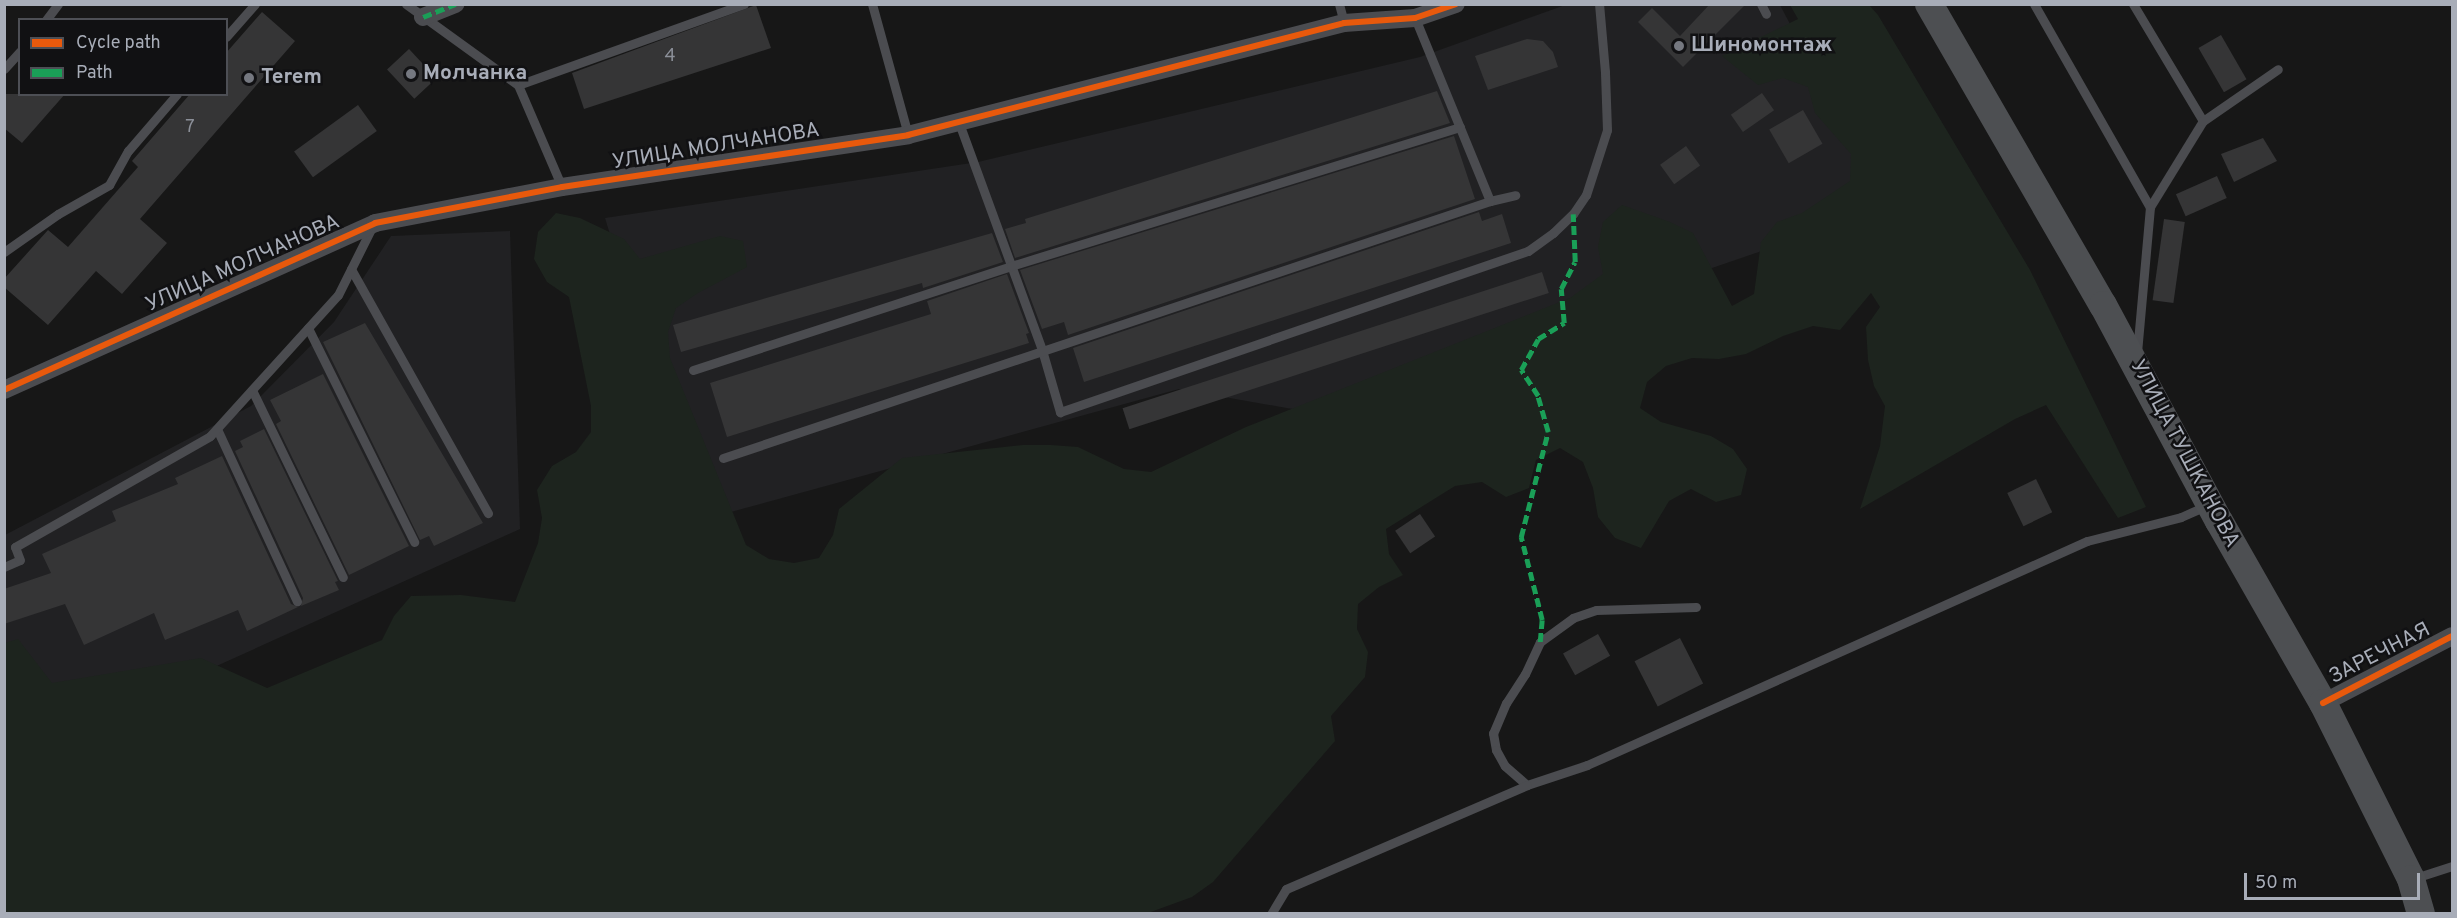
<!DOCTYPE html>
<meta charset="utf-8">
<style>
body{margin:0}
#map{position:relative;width:2457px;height:918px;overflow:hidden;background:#171717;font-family:Overpass,sans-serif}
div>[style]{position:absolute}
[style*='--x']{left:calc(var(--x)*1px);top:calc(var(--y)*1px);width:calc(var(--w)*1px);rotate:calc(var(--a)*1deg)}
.built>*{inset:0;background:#212123}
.green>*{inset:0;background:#1d241e}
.building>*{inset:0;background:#353536;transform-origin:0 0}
.service>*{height:9px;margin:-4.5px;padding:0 4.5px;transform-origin:4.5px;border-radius:4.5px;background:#4b4c50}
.minor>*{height:18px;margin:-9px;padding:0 9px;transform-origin:9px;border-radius:9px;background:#4b4c50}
.primary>*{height:28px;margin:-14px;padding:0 14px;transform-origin:14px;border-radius:14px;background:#4d4f52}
.quiet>*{height:4.5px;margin-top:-2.25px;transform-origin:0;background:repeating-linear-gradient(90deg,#1a9f57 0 9px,transparent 0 13.5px)}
.cycleway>*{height:6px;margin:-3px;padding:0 3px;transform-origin:3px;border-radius:3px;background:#e8590c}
.dots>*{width:16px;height:16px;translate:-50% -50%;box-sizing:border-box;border:3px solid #111113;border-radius:50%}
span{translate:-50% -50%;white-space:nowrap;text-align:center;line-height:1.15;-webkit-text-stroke:5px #111113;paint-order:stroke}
.number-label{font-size:18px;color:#8b8f98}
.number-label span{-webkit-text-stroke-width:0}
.poi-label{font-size:21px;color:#a8adb8;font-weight:700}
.left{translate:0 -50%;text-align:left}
.street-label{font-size:21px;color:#a8adb8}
.frame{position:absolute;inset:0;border:6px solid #a8adb8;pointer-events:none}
.legend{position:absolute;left:18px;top:18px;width:210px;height:78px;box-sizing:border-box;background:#111113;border:2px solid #4d4f55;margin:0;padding:8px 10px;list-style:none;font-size:18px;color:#a8adb8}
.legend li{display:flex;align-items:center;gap:12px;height:30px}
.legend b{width:30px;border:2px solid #4d4f55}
.scale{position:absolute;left:2244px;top:873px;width:176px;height:27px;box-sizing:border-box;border:3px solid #a8adb8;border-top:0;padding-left:8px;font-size:18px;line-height:21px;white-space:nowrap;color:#a8adb8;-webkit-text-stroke:4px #111113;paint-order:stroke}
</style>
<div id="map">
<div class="built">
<i style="clip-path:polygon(1568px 4px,1780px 5px,1887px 208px,1298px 410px,1179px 389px,698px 521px,605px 218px,978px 162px,1420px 57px)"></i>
<i style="clip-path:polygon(510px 231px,520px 529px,150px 696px,5px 689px,5px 535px,251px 406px,334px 322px,391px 236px)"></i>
</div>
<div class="green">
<i style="clip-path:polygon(1790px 5px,1869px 5px,1878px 15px,2030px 270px,2146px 507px,2118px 518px,2046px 405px,2015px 419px,1860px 509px,1880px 446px,1885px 406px,1874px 386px,1868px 360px,1866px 327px,1880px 307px,1871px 293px,1840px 330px,1813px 326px,1783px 336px,1746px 354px,1719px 359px,1692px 358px,1666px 366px,1647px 382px,1640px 408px,1661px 422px,1711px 436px,1733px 449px,1747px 469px,1741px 495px,1716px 502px,1691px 489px,1669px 501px,1641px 548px,1615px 538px,1598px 517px,1593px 488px,1583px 462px,1560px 448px,1536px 460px,1529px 488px,1506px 497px,1482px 482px,1455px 486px,1386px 529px,1389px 554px,1403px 575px,1379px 587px,1358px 604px,1357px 629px,1368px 652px,1365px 677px,1331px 716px,1335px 741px,1213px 882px,1192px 897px,1148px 913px,5px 913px,5px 643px,18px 639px,52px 683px,201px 658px,267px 688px,382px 640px,394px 616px,411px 596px,461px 595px,515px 602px,538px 543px,542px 518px,537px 490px,552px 466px,576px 452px,591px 432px,591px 406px,569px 297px,547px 282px,534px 259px,538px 232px,556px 213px,580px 218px,624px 239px,640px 259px,720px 236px,743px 241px,747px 267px,698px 293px,676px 308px,668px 332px,670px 358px,746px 545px,769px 559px,794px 563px,819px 558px,833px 535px,839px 509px,902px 458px,1023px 445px,1051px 445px,1078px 447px,1124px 469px,1151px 472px,1246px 427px,1570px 298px,1603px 274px,1598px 247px,1603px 222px,1622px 205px,1670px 222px,1693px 233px,1732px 306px,1754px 294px,1761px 242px,1777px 222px,1802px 213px,1850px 181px,1851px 154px,1815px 113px,1808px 87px,1783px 78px,1758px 85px,1722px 56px,1798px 19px)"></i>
</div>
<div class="building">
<i style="clip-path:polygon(1710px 4px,1746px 4px,1683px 67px,1638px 22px,1652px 8px,1680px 36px)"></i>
<i style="clip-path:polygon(756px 5px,771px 48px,584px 109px,572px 73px)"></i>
<i style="clip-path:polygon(262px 12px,295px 41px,140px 219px,167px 243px,122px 294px,96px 271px,48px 325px,4px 287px,4px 279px,48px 230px,68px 247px,138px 167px,132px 161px,190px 94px,226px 94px,226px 53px)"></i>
<i style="left:2221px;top:35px;width:51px;height:26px;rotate:60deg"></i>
<i style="clip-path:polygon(1527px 39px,1543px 41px,1553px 52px,1558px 67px,1488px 90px,1475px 56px)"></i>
<i style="left:409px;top:49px;width:40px;height:30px;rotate:47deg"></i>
<i style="clip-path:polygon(1437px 91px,1450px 123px,1015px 258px,1005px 229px,1026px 223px,1025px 219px)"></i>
<i style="left:1762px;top:93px;width:21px;height:38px;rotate:55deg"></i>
<i style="clip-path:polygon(4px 94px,65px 94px,22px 143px,4px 128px)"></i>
<i style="left:358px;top:105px;width:32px;height:79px;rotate:54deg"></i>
<i style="left:1803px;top:110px;width:39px;height:39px;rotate:60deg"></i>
<i style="clip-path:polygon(1454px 136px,1475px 199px,1068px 335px,1064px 322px,1042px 329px,1020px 270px)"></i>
<i style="clip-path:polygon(2263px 138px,2277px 161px,2234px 182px,2221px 154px)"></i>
<i style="left:1686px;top:146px;width:24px;height:32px;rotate:54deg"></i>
<i style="left:2217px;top:176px;width:24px;height:45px;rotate:66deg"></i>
<i style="clip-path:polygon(1479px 212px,1482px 221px,1502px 214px,1511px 243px,1084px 382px,1073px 348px)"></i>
<i style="left:2164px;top:219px;width:21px;height:82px;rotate:8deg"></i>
<i style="clip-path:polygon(992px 233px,1003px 262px,923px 288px,922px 283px,681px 352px,673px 325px)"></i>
<i style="left:1542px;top:272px;width:22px;height:441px;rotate:72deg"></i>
<i style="clip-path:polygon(1007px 274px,1029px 333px,1026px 334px,1029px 343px,727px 437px,710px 383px,931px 314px,927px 301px)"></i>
<i style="clip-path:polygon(365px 323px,483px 523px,434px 546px,429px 536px,420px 540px,323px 342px)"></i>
<i style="clip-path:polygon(323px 374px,409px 546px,349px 575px,276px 424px,281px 421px,270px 400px)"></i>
<i style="clip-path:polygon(264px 429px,338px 581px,335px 582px,339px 590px,301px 606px,303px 598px,235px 451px,243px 447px,240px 441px)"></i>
<i style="clip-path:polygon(222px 456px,291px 604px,298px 607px,247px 631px,238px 610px,165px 640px,154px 613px,84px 645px,65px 604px,4px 624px,4px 589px,51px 573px,42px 554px,116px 521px,112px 511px,178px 484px,175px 478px)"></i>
<i style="left:2036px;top:479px;width:37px;height:32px;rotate:64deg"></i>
<i style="left:1420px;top:514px;width:27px;height:30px;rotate:56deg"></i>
<i style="left:1598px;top:634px;width:25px;height:40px;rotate:61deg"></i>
<i style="left:1680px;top:638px;width:51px;height:51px;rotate:63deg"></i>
</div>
<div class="service">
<i style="--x:406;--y:4;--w:138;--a:35.9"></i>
<i style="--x:518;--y:85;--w:111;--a:66.7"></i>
<i style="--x:872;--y:4;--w:136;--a:74.6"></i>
<i style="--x:1339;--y:4;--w:20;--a:75"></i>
<i style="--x:1761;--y:4;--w:11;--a:63"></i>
<i style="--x:2034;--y:4;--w:234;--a:60.3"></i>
<i style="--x:2150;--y:207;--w:146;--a:95.1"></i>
<i style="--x:2133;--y:4;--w:136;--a:59.1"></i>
<i style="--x:1415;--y:18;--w:198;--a:67.7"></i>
<i style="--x:1490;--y:201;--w:26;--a:-13"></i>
<i style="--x:46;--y:20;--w:20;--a:-53"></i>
<i style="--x:226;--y:37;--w:44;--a:-48.7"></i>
<i style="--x:4;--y:69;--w:24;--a:-48"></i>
<i style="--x:518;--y:85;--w:240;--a:-19.7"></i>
<i style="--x:959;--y:123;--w:242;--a:69.9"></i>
<i style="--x:1042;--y:350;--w:65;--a:73.8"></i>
<i style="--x:1060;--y:412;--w:495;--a:-19"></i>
<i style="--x:1528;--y:251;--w:31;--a:-36"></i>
<i style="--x:1553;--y:233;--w:28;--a:-44"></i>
<i style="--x:1573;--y:214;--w:23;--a:-56"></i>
<i style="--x:1586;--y:195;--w:68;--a:-72.1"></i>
<i style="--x:1607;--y:130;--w:58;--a:-92"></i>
<i style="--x:1605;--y:72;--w:68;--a:-95"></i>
<i style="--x:2150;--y:207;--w:101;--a:-58.4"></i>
<i style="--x:2203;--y:121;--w:91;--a:-34.7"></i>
<i style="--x:4;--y:252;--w:66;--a:-35.1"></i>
<i style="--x:58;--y:214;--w:59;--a:-29.6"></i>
<i style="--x:109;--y:185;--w:39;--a:-61"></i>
<i style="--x:128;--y:151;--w:75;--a:-49.3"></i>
<i style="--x:351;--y:269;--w:280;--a:60.7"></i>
<i style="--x:308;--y:328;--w:239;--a:63.6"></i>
<i style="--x:693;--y:370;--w:335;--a:-18.1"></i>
<i style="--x:1011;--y:266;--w:470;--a:-17.2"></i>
<i style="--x:252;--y:390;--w:208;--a:64.1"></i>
<i style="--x:217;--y:429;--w:190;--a:65.1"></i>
<i style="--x:723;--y:458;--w:809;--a:-18.52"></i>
<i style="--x:4;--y:567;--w:17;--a:-24"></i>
<i style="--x:20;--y:560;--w:14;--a:-111"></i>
<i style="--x:15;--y:547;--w:224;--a:-29.6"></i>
<i style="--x:210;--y:436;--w:190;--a:-47.8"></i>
<i style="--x:338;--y:295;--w:76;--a:-63.4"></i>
<i style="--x:1696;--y:607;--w:100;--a:178.3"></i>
<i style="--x:1596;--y:610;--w:24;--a:161"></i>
<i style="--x:1573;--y:618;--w:41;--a:144"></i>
<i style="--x:1540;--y:642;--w:35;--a:115"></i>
<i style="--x:1525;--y:674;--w:35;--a:123"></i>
<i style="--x:1506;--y:703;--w:33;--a:113"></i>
<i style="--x:1493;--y:733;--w:17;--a:80"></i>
<i style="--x:1496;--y:750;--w:18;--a:61"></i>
<i style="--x:1505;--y:766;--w:29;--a:41"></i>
<i style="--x:1527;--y:785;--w:63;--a:-18.4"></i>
<i style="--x:1587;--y:765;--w:548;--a:-24.13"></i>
<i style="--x:2087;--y:541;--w:97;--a:-14.3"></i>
<i style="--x:2181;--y:517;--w:30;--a:-24"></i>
<i style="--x:2415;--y:878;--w:39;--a:-18"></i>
<i style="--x:1271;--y:914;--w:29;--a:-59"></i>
<i style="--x:1286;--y:889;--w:262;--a:-23.3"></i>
</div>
<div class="minor">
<i style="--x:423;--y:17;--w:35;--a:-22"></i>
<i style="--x:4;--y:390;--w:407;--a:-24.2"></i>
<i style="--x:375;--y:223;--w:190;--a:-10.9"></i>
<i style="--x:562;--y:187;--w:350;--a:-8.5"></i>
<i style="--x:908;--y:135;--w:450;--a:-14.4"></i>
<i style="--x:1344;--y:23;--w:71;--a:-4"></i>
<i style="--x:1415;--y:18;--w:43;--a:-18.9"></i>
<i style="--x:2323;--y:703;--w:145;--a:-27.4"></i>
</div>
<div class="primary">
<i style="--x:1929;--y:4;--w:348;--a:60"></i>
<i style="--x:2103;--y:305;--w:245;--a:61.8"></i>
<i style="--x:2219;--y:521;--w:210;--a:60.3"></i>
<i style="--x:2323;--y:703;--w:197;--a:63.4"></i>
<i style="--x:2411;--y:879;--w:36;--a:74"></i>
</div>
<div class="quiet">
<i style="--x:423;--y:17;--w:35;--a:-22"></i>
<i style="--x:1540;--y:642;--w:22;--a:-85"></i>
<i style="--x:1542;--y:620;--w:86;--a:-104.2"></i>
<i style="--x:1521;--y:537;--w:108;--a:-75.6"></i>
<i style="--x:1548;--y:432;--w:37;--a:-106"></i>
<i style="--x:1538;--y:396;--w:31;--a:-123"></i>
<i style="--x:1521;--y:370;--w:35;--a:-61"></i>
<i style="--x:1538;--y:339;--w:31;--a:-32"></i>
<i style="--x:1564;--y:323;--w:34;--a:-95"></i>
<i style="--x:1561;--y:289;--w:30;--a:-63"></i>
<i style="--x:1575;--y:262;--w:48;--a:-92.4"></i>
</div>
<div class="cycleway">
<i style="--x:4;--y:390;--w:407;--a:-24.2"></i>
<i style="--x:375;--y:223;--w:190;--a:-10.9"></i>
<i style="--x:562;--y:187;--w:350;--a:-8.5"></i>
<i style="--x:908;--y:135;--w:450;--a:-14.4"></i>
<i style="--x:1344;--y:23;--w:71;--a:-4"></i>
<i style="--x:1415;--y:18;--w:43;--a:-18.9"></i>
<i style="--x:2323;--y:703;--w:145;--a:-27.4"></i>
</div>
<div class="dots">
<i style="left:1679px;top:46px;background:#757880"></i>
<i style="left:411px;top:74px;background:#757880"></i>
<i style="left:249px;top:78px;background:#757880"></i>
</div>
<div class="number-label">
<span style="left:670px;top:57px">4</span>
<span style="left:190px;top:128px">7</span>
</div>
<div class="poi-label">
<span class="left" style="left:1691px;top:46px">Шиномонтаж</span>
<span class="left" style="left:423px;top:74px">Молчанка</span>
<span class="left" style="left:261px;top:78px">Terem</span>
</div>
<div class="street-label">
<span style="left:716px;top:147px;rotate:-9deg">УЛИЦА МОЛЧАНОВА</span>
<span style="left:243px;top:264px;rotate:-24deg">УЛИЦА МОЛЧАНОВА</span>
<span style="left:2184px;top:454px;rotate:62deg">УЛИЦА ТУШКАНОВА</span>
<span style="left:2380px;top:654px;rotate:-27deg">ЗАРЕЧНАЯ</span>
</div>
<div class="frame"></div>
<ul class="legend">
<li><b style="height:8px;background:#e8590c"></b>Cycle path</li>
<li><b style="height:8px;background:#1a9f57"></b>Path</li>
</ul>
<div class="scale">50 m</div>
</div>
